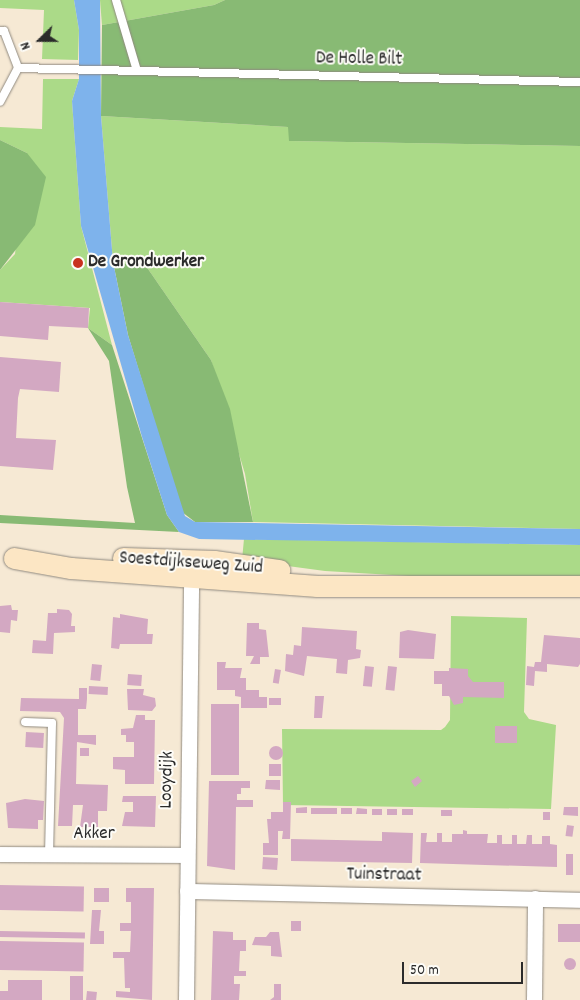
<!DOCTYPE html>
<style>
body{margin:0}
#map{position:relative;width:580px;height:1000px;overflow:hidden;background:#f6e9d4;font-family:Dekko,sans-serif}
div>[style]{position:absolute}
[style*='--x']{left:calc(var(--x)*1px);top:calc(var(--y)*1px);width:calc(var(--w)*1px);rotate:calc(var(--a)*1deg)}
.green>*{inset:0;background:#abda88}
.forest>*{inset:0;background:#88ba74}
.water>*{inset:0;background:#7eb3ec}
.building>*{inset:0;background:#d3a8c2;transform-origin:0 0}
.round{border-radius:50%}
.roads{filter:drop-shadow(0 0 1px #908a80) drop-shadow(0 0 1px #908a80)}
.lane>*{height:8px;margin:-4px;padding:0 4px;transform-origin:4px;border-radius:4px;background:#fff}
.street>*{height:15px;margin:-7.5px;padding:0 7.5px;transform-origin:7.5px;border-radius:7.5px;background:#fff}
.secondary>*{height:21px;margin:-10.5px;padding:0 10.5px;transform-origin:10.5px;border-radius:10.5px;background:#fce6c4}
.dots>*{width:14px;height:14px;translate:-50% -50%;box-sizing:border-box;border:2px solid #fdfcf7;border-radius:50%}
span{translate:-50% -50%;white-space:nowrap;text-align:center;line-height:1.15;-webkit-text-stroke:4px #fdfcf7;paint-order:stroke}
.street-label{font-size:19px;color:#2b2b2b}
.poi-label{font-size:19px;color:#2b2b2b;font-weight:700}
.left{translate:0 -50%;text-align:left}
.north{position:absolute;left:15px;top:15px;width:50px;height:50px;-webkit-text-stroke:4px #fdfcf7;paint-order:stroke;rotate:248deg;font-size:14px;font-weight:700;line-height:20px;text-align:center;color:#2b2b2b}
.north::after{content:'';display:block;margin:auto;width:18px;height:22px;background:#2b2b2b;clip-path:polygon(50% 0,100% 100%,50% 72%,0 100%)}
.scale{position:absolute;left:402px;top:962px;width:121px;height:22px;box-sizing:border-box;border:2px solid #2b2b2b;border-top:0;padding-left:6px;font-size:15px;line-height:18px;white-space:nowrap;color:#2b2b2b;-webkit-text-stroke:4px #fdfcf7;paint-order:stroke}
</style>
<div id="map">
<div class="green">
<i style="clip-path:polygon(0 0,74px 0,79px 30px,78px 60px,42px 59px,44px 10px,0 8px)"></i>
<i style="clip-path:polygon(100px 0,225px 0,214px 5px,102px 25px)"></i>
<i style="clip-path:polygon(43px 79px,79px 79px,72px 101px,81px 226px,112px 345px,88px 328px,90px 308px,0 302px,0 270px,15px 254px,27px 153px,0 140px,0 127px,42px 129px)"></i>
<i style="clip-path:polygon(101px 116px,289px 127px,289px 141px,580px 146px,580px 529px,253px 522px,245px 474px,211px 360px,146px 266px,113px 262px)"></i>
<i style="clip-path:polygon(244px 539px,580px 545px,580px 577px,409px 576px,325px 571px,242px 560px)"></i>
<i style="clip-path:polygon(451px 616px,527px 618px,524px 712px,529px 719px,556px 725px,551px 809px,283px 805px,282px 729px,441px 730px,445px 727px,450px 720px)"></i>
</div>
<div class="forest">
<i style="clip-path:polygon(225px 0,580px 0,580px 146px,289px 141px,288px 127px,101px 116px,102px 25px,214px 5px)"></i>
<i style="clip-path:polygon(0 140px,27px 153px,46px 177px,35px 225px,0 270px)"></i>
<i style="clip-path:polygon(113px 262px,146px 266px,211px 360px,230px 409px,253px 522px,195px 522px,182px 512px,128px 335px)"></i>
<i style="clip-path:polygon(88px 328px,112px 345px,167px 515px,179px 532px,0 523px,0 515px,135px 523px,127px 487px,109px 361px)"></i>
</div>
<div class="water">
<i style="clip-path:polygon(74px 0,100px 0,101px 116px,113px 262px,128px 335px,185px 516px,195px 522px,580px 529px,580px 545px,199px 539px,179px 532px,167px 515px,142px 437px,81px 226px,72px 101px,79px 79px,79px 30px)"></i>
</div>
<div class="building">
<i style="clip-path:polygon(0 302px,89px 308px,88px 328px,49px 326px,48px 340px,0 336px)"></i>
<i style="clip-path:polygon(0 357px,61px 362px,59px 392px,20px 389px,18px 398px,16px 438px,56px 440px,53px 470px,0 466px)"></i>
<i style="clip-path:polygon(11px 605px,12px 610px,18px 610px,17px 621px,11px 620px,10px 633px,0 632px,0 606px)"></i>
<i style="clip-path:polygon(57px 609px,69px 610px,72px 614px,71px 626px,75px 626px,75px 632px,54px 633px,53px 654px,32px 653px,33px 640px,46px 641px,48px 613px,57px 613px)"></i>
<i style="clip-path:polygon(120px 614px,148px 619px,147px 634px,153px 634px,152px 644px,120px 644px,119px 649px,111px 648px,113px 617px,120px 618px)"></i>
<i style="clip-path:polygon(247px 623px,259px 623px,259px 629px,266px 630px,269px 657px,260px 657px,260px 664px,250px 664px,254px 656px,246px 656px)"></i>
<i style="clip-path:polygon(302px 627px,357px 631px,356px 649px,361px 650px,360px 658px,348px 660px,347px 674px,336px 673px,337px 659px,307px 656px,304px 676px,285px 671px,286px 654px,293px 655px,294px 645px,301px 646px)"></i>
<i style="clip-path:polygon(408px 630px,436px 634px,434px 659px,399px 658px,400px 632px)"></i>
<i style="clip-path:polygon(544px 635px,580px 638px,580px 664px,578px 667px,547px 664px,547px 672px,535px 671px,534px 686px,526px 685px,527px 666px,534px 667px,535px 662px,541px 662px)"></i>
<i style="clip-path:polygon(217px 662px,226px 662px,225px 668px,242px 668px,240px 678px,246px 678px,246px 690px,259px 690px,259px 697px,267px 697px,267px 708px,241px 708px,241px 697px,235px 696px,235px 690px,217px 690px)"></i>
<i style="left:92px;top:664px;width:10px;height:16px;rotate:6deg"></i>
<i style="left:365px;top:666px;width:9px;height:20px;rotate:6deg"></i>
<i style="left:388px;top:666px;width:9px;height:24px;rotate:6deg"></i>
<i style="clip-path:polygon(449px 668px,468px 669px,468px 676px,473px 682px,504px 682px,504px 698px,463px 697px,463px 703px,454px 705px,449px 696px,442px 696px,442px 684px,434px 684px,434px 671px,449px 671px)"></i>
<i style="left:275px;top:669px;width:6px;height:14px;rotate:9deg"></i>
<i style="left:128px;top:674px;width:14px;height:11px;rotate:4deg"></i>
<i style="left:89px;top:686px;width:19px;height:8px;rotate:3deg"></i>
<i style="clip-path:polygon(79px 688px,87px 688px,87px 699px,86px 709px,78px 709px,78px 735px,96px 735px,96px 745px,77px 742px,76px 784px,108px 785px,107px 811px,98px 811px,98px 827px,80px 827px,83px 805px,73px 805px,72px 826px,58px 826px,64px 718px,60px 712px,20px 711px,21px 698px,79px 699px)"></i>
<i style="clip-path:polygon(127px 689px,144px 689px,143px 695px,155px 698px,156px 706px,152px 711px,128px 710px)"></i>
<i style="clip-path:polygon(315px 696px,324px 696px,322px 718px,314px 718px)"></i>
<i style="left:269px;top:698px;width:12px;height:7px"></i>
<i style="left:211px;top:704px;width:28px;height:71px"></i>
<i style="clip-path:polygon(136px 715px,145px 715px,145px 720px,155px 720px,154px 784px,125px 784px,125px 770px,113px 769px,113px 757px,134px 757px,134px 742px,126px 742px,126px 735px,121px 735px,121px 729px,133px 728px)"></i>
<i style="left:495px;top:726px;width:22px;height:17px"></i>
<i style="left:26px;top:732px;width:18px;height:15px;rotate:3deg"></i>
<i class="round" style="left:269px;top:746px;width:14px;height:14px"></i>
<i style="left:80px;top:748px;width:9px;height:8px"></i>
<i style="left:269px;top:764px;width:12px;height:12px"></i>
<i style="clip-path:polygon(418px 776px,422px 781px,415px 787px,411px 781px)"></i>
<i style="clip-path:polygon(266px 780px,280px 780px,280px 790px,265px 789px)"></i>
<i style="clip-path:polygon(209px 781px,250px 781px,250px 788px,241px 788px,241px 794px,237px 794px,237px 800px,253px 800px,253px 807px,236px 807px,235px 870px,207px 866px)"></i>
<i style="clip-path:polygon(123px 796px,156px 796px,155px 827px,122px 826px,125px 812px,133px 812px,133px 802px,122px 802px)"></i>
<i style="clip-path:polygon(25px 799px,44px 801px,43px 820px,38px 820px,38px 829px,8px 828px,6px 803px)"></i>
<i style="clip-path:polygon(283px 802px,291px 802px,290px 839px,282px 839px,283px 831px,278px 831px,278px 855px,263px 855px,263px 843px,269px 843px,267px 819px,271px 819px,271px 812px,283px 812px)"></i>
<i style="clip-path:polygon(307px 807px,307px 813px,296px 813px,296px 808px)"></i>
<i style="clip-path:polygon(564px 807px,578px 807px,578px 816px,563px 815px)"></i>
<i style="left:311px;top:808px;width:26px;height:6px"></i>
<i style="left:341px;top:808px;width:11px;height:6px"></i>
<i style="clip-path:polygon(357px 808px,367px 809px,367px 814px,356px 814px)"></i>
<i style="left:372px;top:809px;width:10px;height:6px"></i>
<i style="left:387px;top:809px;width:10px;height:6px"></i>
<i style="left:402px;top:809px;width:11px;height:6px"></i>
<i style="left:441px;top:810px;width:11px;height:6px"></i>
<i style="left:543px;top:812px;width:7px;height:8px"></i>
<i style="left:567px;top:825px;width:7px;height:11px;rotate:8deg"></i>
<i style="clip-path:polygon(463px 830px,467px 831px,467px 834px,488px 834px,487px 843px,497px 843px,497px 835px,502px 835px,502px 844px,512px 844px,512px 835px,517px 835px,517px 844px,526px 844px,527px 835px,532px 835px,532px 844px,542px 844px,542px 836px,550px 836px,550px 844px,557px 845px,557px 867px,420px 863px,421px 833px,427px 833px,426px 842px,437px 842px,437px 833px,442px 833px,442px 842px,452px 842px,452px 834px,463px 834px)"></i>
<i style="clip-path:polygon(382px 832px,413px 833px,412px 863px,291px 861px,291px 839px,382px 841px)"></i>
<i style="left:566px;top:854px;width:7px;height:21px"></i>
<i style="left:263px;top:857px;width:15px;height:12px;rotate:4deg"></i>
<i style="left:0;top:885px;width:84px;height:25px;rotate:1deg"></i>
<i style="left:94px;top:888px;width:15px;height:14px"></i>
<i style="clip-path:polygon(126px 888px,154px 888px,152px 1000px,116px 997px,116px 991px,130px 992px,130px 988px,125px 988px,124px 958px,113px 958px,113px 952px,130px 952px,131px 931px,120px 931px,120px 923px,131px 923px,131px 902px,126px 902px)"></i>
<i style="clip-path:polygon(92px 910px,101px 910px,99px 931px,104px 931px,104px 944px,90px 944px)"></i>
<i style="left:291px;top:921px;width:10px;height:10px"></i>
<i style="left:558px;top:924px;width:22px;height:18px"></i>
<i style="left:0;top:931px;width:85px;height:6px;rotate:1deg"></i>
<i style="clip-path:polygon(213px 931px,233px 932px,233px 940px,246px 940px,246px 951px,240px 951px,239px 971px,246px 971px,246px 976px,234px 976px,234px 984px,240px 984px,239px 1000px,211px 1000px)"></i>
<i style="clip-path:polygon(270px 932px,279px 932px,282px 957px,271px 956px,271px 946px,252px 945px,255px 937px,266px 937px)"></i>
<i style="left:0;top:941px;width:84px;height:29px;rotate:1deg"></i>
<i class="round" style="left:564px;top:958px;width:12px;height:12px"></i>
<i style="left:70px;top:976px;width:13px;height:24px"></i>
<i style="clip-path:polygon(8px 980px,42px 980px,42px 1000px,0 1000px,0 991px,8px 991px)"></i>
<i style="clip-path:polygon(274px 984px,281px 984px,281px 1000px,270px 1000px,274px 997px)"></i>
<i style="left:87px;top:991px;width:10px;height:9px;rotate:6deg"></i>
</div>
<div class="roads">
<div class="lane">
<i style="--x:116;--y:0;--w:74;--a:73.5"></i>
<i style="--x:0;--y:31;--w:4;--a:0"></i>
<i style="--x:4;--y:31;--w:40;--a:69"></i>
<i style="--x:18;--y:68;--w:38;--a:118"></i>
<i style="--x:18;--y:68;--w:562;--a:1.43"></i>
<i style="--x:25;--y:722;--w:27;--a:2"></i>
<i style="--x:52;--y:723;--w:132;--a:91.3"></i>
</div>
<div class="street">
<i style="--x:0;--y:854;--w:187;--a:0.3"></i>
<i style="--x:187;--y:891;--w:393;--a:1.3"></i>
<i style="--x:186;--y:1000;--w:433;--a:-89.3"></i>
<i style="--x:534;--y:1000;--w:102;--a:-89.4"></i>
</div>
<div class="secondary">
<i style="--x:14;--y:558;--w:58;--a:10"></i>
<i style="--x:71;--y:568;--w:247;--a:4.2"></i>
<i style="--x:317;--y:586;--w:263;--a:0"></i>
<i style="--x:123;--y:558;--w:91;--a:1.9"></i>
<i style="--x:214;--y:561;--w:66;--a:7.9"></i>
</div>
</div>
<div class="dots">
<i style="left:78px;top:263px;background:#c8321e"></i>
</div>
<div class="street-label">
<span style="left:359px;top:60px;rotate:1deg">De Holle Bilt</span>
<span style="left:191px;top:564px;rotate:4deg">Soestdijkseweg Zuid</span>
<span style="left:168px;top:780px;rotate:-89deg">Looydijk</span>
<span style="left:94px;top:835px">Akker</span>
<span style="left:384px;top:876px;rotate:1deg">Tuinstraat</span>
</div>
<div class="poi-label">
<span class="left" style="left:88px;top:263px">De Grondwerker</span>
</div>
<div class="north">N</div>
<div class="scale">50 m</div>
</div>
